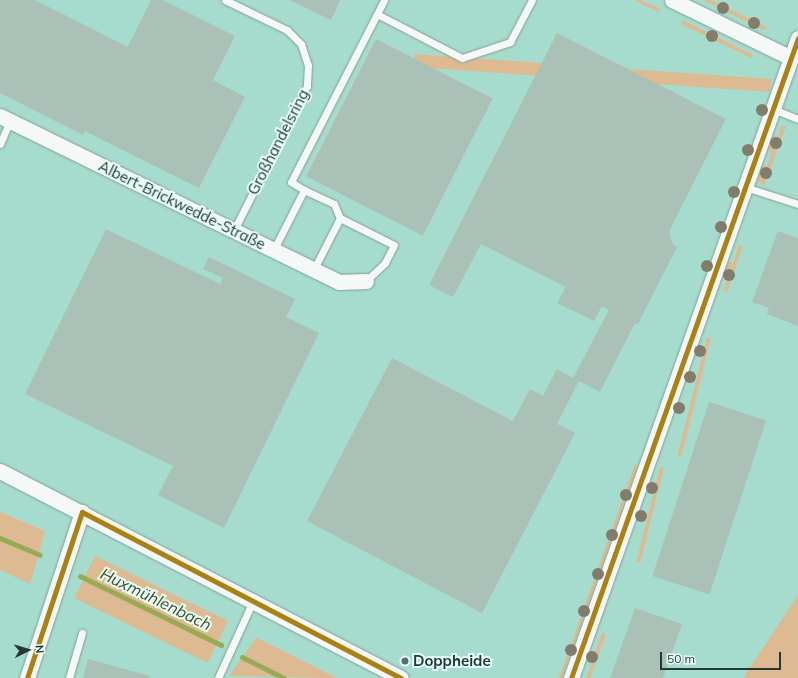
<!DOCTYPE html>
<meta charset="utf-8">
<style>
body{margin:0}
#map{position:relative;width:798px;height:678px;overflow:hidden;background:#b7d8ce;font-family:Mulish,sans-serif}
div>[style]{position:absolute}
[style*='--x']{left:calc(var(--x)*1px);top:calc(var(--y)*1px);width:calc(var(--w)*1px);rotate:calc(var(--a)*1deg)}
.built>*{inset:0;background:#a6dccd}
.green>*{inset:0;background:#ddba91;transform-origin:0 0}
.stream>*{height:5px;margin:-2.5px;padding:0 2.5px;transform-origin:2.5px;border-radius:2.5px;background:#98aa54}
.building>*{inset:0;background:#aac1b7;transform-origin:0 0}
.roads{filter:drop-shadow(0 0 1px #849f98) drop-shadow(0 0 1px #849f98)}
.lane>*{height:7px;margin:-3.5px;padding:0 3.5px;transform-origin:3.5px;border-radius:3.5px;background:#f4f9f8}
.street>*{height:15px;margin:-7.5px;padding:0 7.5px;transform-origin:7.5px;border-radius:7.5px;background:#f4f9f8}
.bus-1>*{height:5px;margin:-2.5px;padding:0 2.5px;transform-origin:2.5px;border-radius:2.5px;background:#ac8012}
.trees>*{width:12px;height:12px;margin:-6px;border-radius:50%;background:#827d6a}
.dots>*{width:11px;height:11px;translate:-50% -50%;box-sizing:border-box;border:2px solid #e6fef7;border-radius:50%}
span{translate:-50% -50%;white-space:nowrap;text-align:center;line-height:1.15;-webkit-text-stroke:4px #e6fef7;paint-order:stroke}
.street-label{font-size:15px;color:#223a33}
.poi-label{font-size:15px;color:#223a33;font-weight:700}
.left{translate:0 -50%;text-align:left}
.water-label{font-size:16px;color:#474c1f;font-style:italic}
.north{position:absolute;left:8px;top:630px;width:40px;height:40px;-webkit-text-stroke:3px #e6fef7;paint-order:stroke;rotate:85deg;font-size:11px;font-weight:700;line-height:16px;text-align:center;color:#223a33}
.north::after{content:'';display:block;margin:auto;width:14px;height:18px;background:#223a33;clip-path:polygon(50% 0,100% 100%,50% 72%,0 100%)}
.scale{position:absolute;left:660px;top:652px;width:121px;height:18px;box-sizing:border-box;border:2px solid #223a33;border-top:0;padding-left:5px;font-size:12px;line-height:14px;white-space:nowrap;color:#223a33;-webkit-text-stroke:3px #e6fef7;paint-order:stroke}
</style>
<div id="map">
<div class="built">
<i style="clip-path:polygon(0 0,798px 0,798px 595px,743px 678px,0 678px)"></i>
</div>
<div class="green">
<i style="clip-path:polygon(634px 0,641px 0,660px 9px,658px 12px)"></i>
<i style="clip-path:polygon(703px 0,711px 0,768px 28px,763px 30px)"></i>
<i style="clip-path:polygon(683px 20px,753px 55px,751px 58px,681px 24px)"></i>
<i style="left:771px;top:79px;width:13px;height:357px;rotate:94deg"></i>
<i style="clip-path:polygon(781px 126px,786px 126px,764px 186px,757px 180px,762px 166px,767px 166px,772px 152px,768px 149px,773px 136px,778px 137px)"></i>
<i style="clip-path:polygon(739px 245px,743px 246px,727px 292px,723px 291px,727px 281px,723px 278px,728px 262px,733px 263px)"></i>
<i style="left:707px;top:337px;width:4px;height:122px;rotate:14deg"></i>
<i style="clip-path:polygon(635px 464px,638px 466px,562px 678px,559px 678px)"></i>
<i style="left:660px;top:467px;width:4px;height:98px;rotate:14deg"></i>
<i style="clip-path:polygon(0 512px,45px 531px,30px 584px,0 570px)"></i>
<i style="left:95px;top:556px;width:148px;height:47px;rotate:26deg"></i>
<i style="clip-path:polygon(798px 595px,798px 678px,743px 678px)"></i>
<i style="clip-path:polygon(602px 632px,606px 634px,590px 678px,586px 678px)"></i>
<i style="clip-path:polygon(256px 638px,257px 638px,337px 678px,229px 676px)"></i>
</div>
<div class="stream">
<i style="--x:0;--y:538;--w:43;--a:23"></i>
<i style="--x:80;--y:576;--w:157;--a:26.1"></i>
<i style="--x:242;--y:657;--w:47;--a:26.6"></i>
</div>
<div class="building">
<i style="clip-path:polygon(0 0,35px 0,128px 47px,151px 0,163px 0,235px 36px,213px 80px,245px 97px,199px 188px,85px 131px,83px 135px,0 93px)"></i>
<i style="clip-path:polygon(289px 0,340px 0,331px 20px)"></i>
<i style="clip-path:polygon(557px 33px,726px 119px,669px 231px,673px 245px,677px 247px,638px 324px,635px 323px,600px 392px,579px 381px,557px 424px,575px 433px,482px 613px,307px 521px,392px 358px,513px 421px,530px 389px,543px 396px,557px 369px,573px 378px,609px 310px,602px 306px,594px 321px,557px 303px,566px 287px,481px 244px,453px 297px,429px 285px)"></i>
<i style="left:376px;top:39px;width:131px;height:154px;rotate:27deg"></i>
<i style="clip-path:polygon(106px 229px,220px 284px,223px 278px,203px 269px,209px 257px,295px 299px,286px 317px,319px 333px,224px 528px,158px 495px,173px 466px,25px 394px)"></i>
<i style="clip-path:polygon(778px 231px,798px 238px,798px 326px,767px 314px,769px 308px,752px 302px)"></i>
<i style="left:709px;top:402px;width:60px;height:183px;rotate:18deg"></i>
<i style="clip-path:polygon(635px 608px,682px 624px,663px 678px,610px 678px)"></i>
<i style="clip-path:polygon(88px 659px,150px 676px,149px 678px,83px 678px)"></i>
</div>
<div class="roads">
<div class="lane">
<i style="--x:225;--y:0;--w:69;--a:25.8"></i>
<i style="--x:287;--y:30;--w:20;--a:45"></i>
<i style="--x:301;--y:44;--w:22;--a:72"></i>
<i style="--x:308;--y:65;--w:21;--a:93"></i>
<i style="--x:307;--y:86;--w:161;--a:116.9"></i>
<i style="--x:377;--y:14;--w:96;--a:27.4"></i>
<i style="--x:462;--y:58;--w:51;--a:-18.4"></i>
<i style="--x:510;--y:42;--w:47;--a:-62.4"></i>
<i style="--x:773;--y:109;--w:27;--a:22"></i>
<i style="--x:0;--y:144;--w:25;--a:-67"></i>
<i style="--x:745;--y:187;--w:56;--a:17.8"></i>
<i style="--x:304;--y:190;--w:33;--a:25"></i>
<i style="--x:334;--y:204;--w:15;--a:67"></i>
<i style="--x:340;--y:218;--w:60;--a:26.6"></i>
<i style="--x:394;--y:245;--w:20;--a:117"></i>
<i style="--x:385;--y:263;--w:26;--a:137"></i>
<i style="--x:274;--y:249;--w:66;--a:-63"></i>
<i style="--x:304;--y:190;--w:15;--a:-148"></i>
<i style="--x:291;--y:182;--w:204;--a:-62.9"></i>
<i style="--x:314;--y:269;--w:57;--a:-63"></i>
<i style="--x:69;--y:678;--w:47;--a:-73.9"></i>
<i style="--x:218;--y:678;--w:85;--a:-65.6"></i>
</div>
<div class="street">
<i style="--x:672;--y:0;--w:132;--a:26"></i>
<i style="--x:0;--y:116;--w:377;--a:26.1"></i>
<i style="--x:339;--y:282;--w:27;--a:-2"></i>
<i style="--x:0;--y:471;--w:451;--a:27.3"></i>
<i style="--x:27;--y:678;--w:175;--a:-71.7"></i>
<i style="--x:571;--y:678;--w:679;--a:-70.47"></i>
</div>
</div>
<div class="bus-1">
<i style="--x:82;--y:512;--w:360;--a:27.5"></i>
<i style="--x:27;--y:678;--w:175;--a:-71.7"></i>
<i style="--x:571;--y:678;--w:679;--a:-70.47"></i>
</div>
<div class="trees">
<i style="left:723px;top:8px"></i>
<i style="left:754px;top:23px"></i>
<i style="left:712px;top:36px"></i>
<i style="left:762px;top:110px"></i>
<i style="left:776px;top:143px"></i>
<i style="left:748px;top:150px"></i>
<i style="left:766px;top:173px"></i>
<i style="left:734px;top:192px"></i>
<i style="left:721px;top:227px"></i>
<i style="left:707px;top:266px"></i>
<i style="left:729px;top:275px"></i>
<i style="left:700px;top:351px"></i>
<i style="left:690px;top:377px"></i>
<i style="left:679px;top:408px"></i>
<i style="left:652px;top:488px"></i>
<i style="left:626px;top:495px"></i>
<i style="left:641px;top:516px"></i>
<i style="left:612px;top:535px"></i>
<i style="left:598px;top:574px"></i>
<i style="left:584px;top:611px"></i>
<i style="left:571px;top:650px"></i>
<i style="left:592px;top:657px"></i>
</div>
<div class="dots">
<i style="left:405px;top:661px;background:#567169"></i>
</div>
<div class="street-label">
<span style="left:278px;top:142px;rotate:-63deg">Großhandelsring</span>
<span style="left:182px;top:205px;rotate:26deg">Albert-Brickwedde-Straße</span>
</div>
<div class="poi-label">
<span class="left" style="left:413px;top:661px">Doppheide</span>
</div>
<div class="water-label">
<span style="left:156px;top:599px;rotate:26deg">Huxmühlenbach</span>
</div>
<div class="north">N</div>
<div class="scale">50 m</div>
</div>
